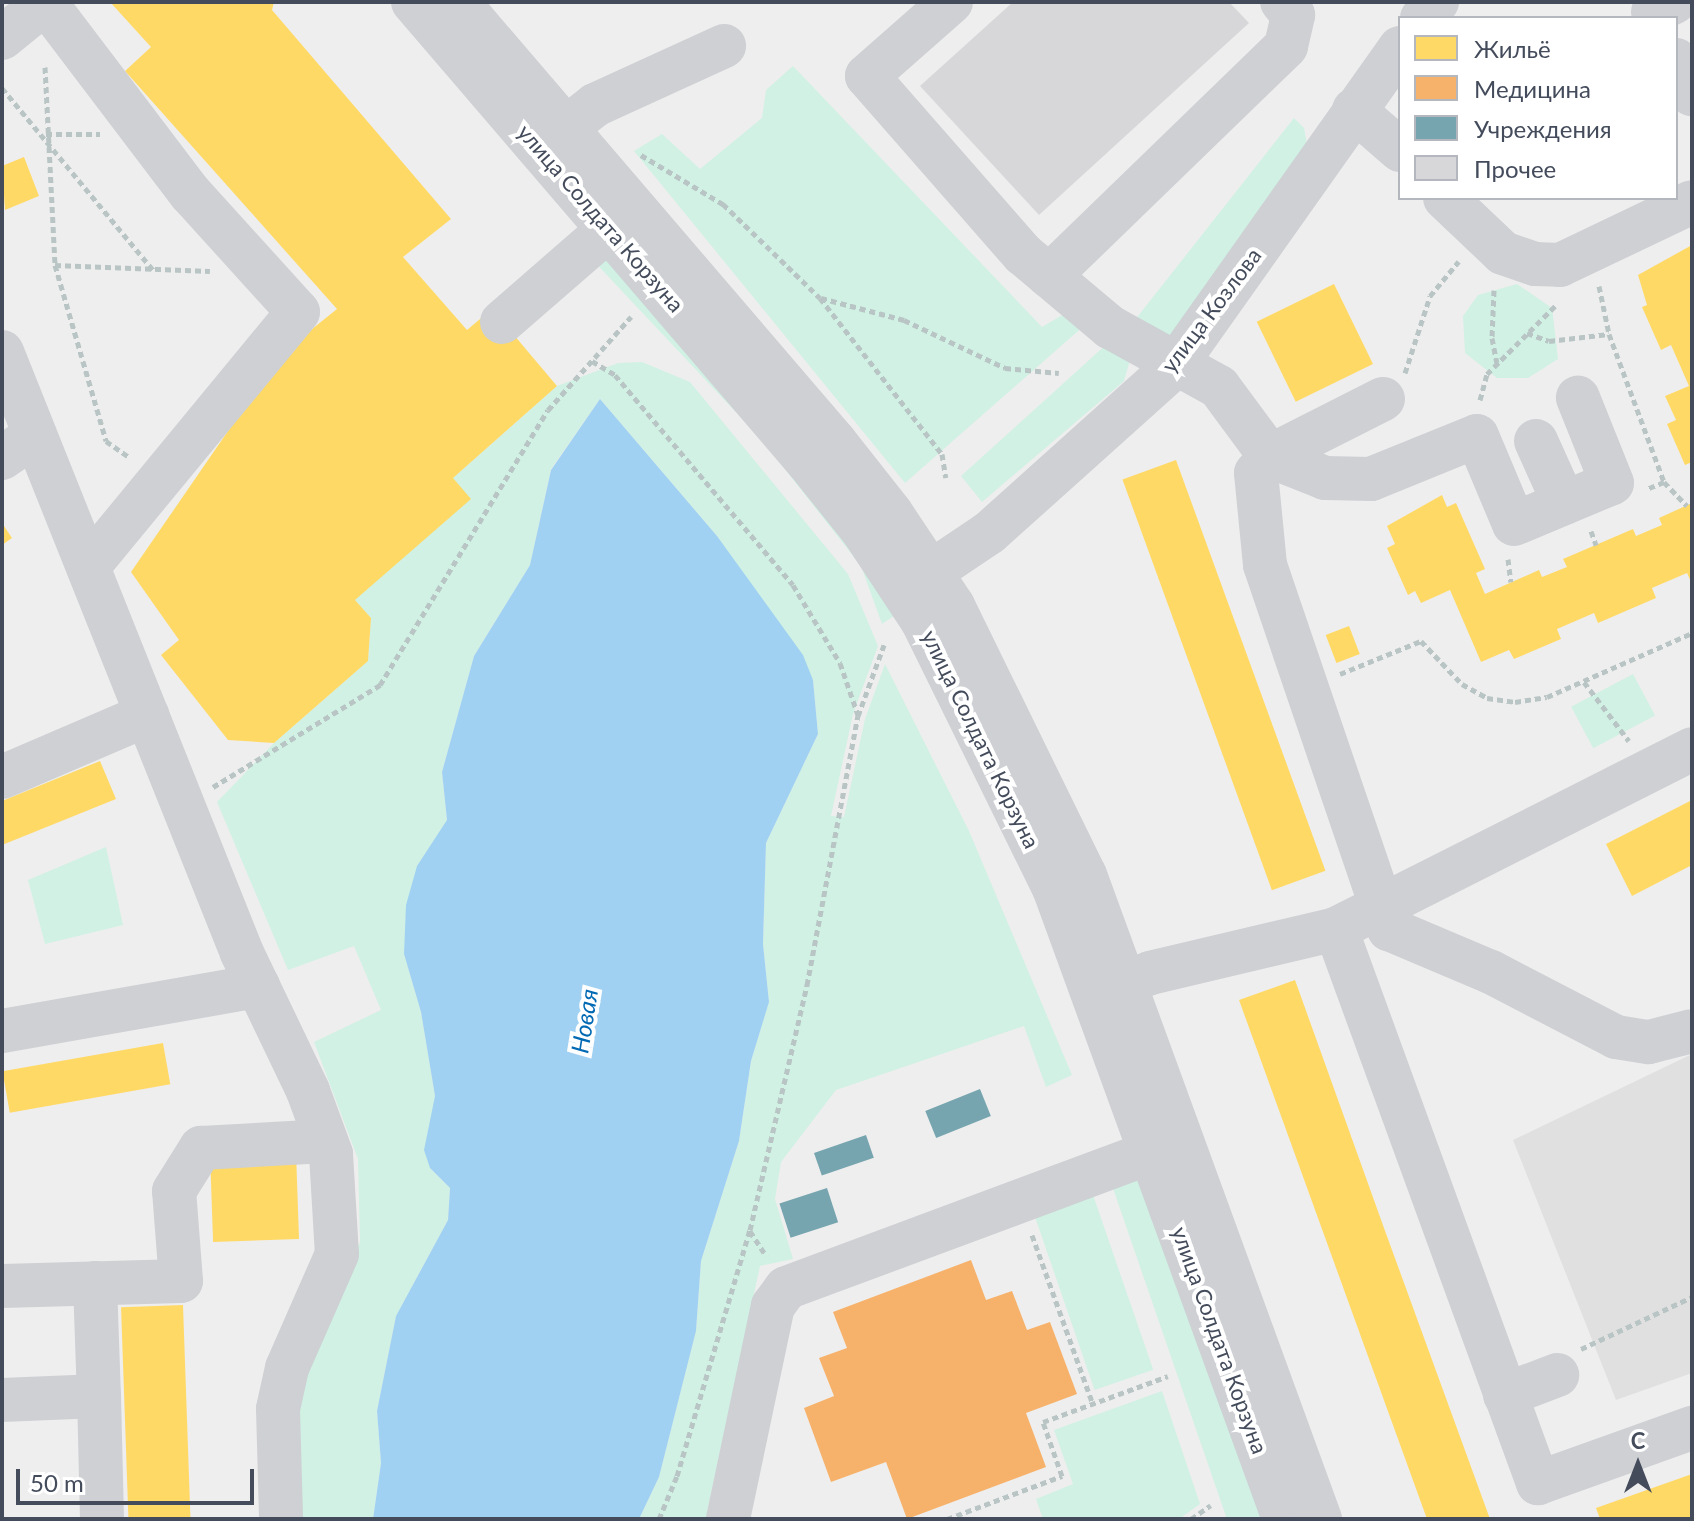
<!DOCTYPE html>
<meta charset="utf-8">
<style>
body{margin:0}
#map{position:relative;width:1694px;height:1521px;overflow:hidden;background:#efeeee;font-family:Lato,sans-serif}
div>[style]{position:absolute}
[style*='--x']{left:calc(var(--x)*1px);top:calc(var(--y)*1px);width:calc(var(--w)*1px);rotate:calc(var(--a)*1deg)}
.education>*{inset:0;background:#e0e0e0}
.green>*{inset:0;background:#d0f1e3;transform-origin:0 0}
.water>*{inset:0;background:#a1d1f2}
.homes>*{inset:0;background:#ffd966;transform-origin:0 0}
.health>*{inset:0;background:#f6b26b}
.public>*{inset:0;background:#76a5af;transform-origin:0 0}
.building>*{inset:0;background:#d7d7da}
.path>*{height:5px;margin-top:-2.5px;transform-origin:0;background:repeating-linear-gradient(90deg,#b8c5c4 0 6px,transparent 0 10px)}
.minor>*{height:44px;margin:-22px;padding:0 22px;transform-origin:22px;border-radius:22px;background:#ced0d4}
span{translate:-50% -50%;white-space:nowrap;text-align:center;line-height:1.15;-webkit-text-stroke:8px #fff;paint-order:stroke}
.street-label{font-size:22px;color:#444c5c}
.water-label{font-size:24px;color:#0069b3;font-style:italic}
.frame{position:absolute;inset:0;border:4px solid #444c5c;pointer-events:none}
.legend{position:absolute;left:1398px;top:16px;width:280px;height:184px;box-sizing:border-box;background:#fff;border:2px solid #b4b7be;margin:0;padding:10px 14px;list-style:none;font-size:24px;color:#444c5c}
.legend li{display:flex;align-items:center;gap:16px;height:40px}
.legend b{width:40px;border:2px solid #b4b7be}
.north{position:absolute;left:1598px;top:1425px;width:80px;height:80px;-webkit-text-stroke:6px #fff;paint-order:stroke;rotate:0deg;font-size:22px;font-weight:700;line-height:32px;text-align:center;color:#444c5c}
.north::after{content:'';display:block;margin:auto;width:28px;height:36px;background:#444c5c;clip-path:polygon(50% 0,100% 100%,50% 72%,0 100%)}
.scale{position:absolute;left:16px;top:1469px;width:238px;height:36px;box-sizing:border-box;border:4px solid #444c5c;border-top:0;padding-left:10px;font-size:24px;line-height:28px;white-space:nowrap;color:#444c5c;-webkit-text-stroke:6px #fff;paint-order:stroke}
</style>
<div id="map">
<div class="education">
<i style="clip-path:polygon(1692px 1054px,1692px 1373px,1616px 1400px,1513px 1140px)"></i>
</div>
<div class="green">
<i style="clip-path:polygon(793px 66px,1042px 327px,1069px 311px,1086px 324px,905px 483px,634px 151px,662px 134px,700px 169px,762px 118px,766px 90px)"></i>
<i style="clip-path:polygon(1294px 118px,1304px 128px,1307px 144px,1169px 346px,1131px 325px)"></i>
<i style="clip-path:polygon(600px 244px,904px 609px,882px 624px,861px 566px,762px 440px,588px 255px)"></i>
<i style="clip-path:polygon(1517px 284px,1552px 308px,1558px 359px,1528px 378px,1497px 378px,1465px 353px,1463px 316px,1478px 295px)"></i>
<i style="clip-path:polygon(1109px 342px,1130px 360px,1124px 381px,982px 502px,961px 476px)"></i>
<i style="clip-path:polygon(642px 362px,690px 382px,848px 574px,878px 646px,853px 714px,831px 816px,844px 817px,865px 719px,885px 664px,969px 831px,1072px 1075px,1046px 1087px,1024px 1026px,836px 1090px,781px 1162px,775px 1199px,793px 1259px,760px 1266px,707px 1512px,715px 1519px,639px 1519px,659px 1477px,696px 1331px,701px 1261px,739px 1141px,751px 1061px,769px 1002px,763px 944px,766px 843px,818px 734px,813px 680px,717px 536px,600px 399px,551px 469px,530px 565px,474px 656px,442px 772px,447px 820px,404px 954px,421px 1012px,435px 1096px,430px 1168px,450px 1188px,448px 1220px,396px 1316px,377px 1411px,381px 1463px,373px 1519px,293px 1519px,290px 1437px,307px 1376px,360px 1242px,358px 1159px,314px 1042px,381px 1010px,354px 946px,288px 970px,217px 802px,274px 743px,368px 661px,371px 618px,355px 600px,453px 478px,557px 386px,618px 363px)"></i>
<i style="left:1633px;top:674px;width:47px;height:70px;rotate:62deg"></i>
<i style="clip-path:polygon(106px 847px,123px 925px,45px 944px,28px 880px)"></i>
<i style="left:1143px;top:1174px;width:366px;height:33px;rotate:71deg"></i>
<i style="left:1092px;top:1192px;width:188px;height:62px;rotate:71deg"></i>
<i style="clip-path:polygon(1162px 1391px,1200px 1504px,1179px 1519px,1043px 1519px,1036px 1499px,1073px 1484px,1054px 1430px)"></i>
</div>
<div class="water">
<i style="clip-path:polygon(600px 399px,717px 536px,803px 655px,813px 680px,818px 734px,766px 843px,763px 944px,769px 1002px,751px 1061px,739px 1141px,701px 1261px,696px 1331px,659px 1477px,639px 1519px,373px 1519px,381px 1463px,377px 1411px,396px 1316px,448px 1220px,450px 1188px,430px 1168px,424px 1150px,435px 1096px,421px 1012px,404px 954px,406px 905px,417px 866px,447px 820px,442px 772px,474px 656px,530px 565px,551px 470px)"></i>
</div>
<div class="homes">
<i style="clip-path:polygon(110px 2px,274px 2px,272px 10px,451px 219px,403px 257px,467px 330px,492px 309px,557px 386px,453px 478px,471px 499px,355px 600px,371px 618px,368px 661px,274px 743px,228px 740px,161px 655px,179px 640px,131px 572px,281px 354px,337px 309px,125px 71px,151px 47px)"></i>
<i style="clip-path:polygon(24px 157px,39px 196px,5px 210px,2px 166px)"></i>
<i style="clip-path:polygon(1692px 245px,1692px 462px,1685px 465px,1667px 424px,1676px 420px,1665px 396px,1689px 386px,1671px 345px,1661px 350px,1642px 307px,1647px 305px,1638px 275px)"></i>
<i style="left:1334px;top:284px;width:89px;height:86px;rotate:64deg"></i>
<i style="left:1176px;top:460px;width:437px;height:57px;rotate:70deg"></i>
<i style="clip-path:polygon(1442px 495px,1447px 507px,1456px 503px,1470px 535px,1485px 569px,1476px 573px,1485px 594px,1539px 570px,1542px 577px,1567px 567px,1563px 559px,1633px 529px,1636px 536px,1662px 525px,1659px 518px,1692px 503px,1692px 584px,1687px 573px,1652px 588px,1656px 598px,1598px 623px,1594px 613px,1557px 629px,1561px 639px,1514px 659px,1509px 650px,1481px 662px,1450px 590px,1421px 603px,1415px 591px,1408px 595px,1387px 548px,1395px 544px,1387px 526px)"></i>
<i style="clip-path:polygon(2px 523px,12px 538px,2px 545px)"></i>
<i style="left:1349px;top:626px;width:30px;height:25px;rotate:69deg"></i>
<i style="clip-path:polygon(100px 761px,116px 799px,2px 845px,2px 801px)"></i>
<i style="clip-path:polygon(1692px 800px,1692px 865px,1632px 896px,1606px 844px)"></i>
<i style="clip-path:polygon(1295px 980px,1384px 1228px,1490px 1519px,1427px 1519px,1239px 1000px)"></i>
<i style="left:163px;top:1043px;width:42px;height:163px;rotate:80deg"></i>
<i style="left:296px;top:1152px;width:87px;height:86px;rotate:88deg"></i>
<i style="left:183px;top:1305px;width:214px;height:62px;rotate:88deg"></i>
<i style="clip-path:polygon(1692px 1474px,1692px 1519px,1600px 1519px,1596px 1508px)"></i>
</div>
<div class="health">
<i style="clip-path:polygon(971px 1260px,986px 1300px,1012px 1291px,1027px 1330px,1050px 1322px,1077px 1394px,1026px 1413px,1046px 1467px,907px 1519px,886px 1462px,831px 1482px,804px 1408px,834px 1396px,819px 1358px,847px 1348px,833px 1312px)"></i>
</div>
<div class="public">
<i style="left:980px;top:1089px;width:29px;height:59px;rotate:68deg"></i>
<i style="left:866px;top:1135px;width:24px;height:55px;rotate:71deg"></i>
<i style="left:827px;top:1188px;width:36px;height:50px;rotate:72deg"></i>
</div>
<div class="building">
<i style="clip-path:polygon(1013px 2px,1229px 2px,1249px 23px,1039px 215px,920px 86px)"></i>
</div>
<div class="path">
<i style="--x:45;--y:67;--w:198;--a:87.1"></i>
<i style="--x:55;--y:265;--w:183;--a:73.8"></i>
<i style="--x:106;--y:441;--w:28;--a:35"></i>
<i style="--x:2;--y:88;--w:238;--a:50.3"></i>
<i style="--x:46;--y:134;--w:54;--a:0"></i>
<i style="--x:641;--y:155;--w:96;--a:30.9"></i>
<i style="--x:723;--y:204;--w:135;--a:44.1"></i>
<i style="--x:820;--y:298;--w:198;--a:52"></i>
<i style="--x:942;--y:454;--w:24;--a:81"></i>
<i style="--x:55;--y:265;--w:155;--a:2.2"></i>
<i style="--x:1599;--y:286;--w:49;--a:78.2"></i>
<i style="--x:1609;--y:334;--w:158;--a:69.6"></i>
<i style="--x:1664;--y:482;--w:18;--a:158"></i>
<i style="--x:1494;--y:290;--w:48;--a:92.4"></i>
<i style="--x:1492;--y:338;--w:25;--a:79"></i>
<i style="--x:821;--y:298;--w:86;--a:14.8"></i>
<i style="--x:904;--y:320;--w:112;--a:25.4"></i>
<i style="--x:1005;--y:368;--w:54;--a:5.3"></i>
<i style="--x:1527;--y:333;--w:23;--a:20"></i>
<i style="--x:1549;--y:341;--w:60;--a:-6.7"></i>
<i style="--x:592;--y:361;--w:27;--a:31"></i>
<i style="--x:615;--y:375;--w:275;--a:49.7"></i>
<i style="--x:793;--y:585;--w:91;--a:58.9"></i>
<i style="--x:840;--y:663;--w:55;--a:70.9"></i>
<i style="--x:1405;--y:373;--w:81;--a:-72"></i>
<i style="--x:1430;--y:296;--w:45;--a:-50.4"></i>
<i style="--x:1480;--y:400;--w:27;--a:-75"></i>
<i style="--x:1487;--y:374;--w:99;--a:-45"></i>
<i style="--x:1664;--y:482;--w:33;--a:46"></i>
<i style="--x:1591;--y:531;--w:15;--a:70"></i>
<i style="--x:1508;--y:559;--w:23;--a:83"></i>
<i style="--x:1340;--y:674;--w:87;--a:-22.2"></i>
<i style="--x:1421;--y:641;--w:59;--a:46.4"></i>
<i style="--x:1462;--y:684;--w:29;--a:29"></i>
<i style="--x:1487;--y:698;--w:28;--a:8"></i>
<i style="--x:1515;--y:702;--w:32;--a:-9"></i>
<i style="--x:1547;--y:697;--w:158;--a:-23.8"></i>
<i style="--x:1584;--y:682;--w:74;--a:52.7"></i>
<i style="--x:213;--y:787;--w:196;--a:-31.4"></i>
<i style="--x:380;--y:685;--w:322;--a:-58.6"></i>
<i style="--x:548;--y:410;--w:125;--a:-48.3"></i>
<i style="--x:750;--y:1231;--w:30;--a:57"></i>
<i style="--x:1032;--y:1235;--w:180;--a:70.2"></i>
<i style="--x:1581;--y:1349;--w:123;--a:-25.1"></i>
<i style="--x:659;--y:1519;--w:47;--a:-67.3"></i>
<i style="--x:677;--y:1476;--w:257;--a:-73.5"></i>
<i style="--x:750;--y:1230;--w:252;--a:-76.9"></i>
<i style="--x:807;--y:985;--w:274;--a:-79.3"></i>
<i style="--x:858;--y:716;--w:76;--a:-69.9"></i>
<i style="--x:947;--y:1519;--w:123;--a:-20.5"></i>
<i style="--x:1062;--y:1476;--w:57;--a:-109.4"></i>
<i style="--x:1043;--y:1422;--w:133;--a:-20.2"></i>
<i style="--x:1191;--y:1519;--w:24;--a:-35"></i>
</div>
<div class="minor">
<i style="--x:45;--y:2;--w:241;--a:52.8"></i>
<i style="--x:191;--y:194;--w:159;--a:47.8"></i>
<i style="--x:298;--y:312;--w:330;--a:129.5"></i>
<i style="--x:413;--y:2;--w:605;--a:49.36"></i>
<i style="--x:807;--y:461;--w:90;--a:51.3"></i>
<i style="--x:863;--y:531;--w:109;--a:56.6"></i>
<i style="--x:923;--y:622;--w:297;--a:63.8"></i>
<i style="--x:1054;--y:888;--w:672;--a:69.97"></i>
<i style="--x:458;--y:2;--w:579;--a:49.41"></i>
<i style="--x:835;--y:442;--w:90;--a:51.7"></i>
<i style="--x:891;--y:513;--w:112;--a:56.3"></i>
<i style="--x:953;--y:606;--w:300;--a:63.9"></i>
<i style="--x:1085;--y:875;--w:686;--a:69.95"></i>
<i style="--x:951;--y:2;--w:112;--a:138.6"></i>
<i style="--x:867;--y:76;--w:237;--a:48.8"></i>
<i style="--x:1023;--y:254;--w:114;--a:40"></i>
<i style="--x:1110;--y:327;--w:124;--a:28.8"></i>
<i style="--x:1219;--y:387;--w:86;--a:53.5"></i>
<i style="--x:1270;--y:456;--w:59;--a:21.8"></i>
<i style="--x:1325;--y:478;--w:46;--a:1.2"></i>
<i style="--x:1371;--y:479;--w:114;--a:-22.1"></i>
<i style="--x:1477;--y:436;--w:95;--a:67.2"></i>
<i style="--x:1514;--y:524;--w:106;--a:-22.7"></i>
<i style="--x:1612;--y:483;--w:92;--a:-111.8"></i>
<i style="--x:1653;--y:12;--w:23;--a:-25"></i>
<i style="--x:1422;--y:18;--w:22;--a:-47"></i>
<i style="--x:2;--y:38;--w:57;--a:-39.3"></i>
<i style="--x:1676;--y:60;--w:38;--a:65"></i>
<i style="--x:1354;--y:110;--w:61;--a:41"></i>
<i style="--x:567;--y:127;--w:36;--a:-38"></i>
<i style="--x:595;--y:105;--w:142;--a:-24.6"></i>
<i style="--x:1445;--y:198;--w:80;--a:43.5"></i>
<i style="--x:1503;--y:253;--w:34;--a:19"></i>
<i style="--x:1535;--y:264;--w:25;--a:2"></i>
<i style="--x:1560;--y:265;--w:146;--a:-25.5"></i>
<i style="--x:1049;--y:276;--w:330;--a:-44.1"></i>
<i style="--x:1286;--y:46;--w:32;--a:-77"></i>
<i style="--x:1293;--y:15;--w:17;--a:-130"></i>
<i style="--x:502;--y:322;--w:174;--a:-41"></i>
<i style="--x:2;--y:352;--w:647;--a:68.23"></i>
<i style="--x:242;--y:953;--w:153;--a:64.4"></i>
<i style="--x:308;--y:1091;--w:67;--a:69.9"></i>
<i style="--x:331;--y:1154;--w:100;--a:86.6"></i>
<i style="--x:337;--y:1254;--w:124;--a:113.7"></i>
<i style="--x:287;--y:1368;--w:42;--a:102.4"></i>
<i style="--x:278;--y:1409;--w:110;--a:88.4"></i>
<i style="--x:1383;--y:399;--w:127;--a:153.2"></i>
<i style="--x:1270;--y:456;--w:22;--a:129"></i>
<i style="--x:1256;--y:473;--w:92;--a:84.4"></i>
<i style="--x:1265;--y:565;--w:385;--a:71.2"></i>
<i style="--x:1389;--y:929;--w:111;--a:22.9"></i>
<i style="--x:1491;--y:972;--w:141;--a:27.5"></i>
<i style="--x:1616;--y:1037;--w:33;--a:9"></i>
<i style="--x:1649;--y:1042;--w:44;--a:-14.3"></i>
<i style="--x:1536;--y:441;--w:68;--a:65.7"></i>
<i style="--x:2;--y:458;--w:40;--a:-34.9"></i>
<i style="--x:907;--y:588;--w:99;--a:-33.9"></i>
<i style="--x:989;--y:533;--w:249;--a:-41.9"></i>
<i style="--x:1174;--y:367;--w:391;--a:-54.7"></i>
<i style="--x:2;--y:777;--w:158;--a:-23.2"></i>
<i style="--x:1336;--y:929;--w:590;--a:69.97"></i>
<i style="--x:1538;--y:1483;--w:164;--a:-19.7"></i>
<i style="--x:1099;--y:993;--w:55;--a:-21.4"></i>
<i style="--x:1150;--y:973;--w:191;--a:-13.3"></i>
<i style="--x:1336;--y:929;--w:399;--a:-26.8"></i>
<i style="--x:2;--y:1031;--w:260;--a:-10"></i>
<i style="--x:95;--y:1283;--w:113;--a:88"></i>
<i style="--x:2;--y:1286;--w:179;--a:-1.6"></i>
<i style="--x:181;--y:1281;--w:90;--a:-94.4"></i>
<i style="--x:174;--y:1191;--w:51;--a:-57.9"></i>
<i style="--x:201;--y:1148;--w:125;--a:-3.2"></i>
<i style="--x:1505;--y:1395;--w:56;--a:-21"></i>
<i style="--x:2;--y:1400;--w:97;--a:-2.4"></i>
<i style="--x:99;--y:1396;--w:123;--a:88.6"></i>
<i style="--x:728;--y:1519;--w:218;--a:-78.1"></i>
<i style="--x:773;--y:1306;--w:22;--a:-54"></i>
<i style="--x:786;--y:1288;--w:421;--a:-20.4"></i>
</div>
<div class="street-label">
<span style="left:601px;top:218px;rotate:49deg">улица Солдата Корзуна</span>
<span style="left:1211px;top:310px;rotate:-53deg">улица Козлова</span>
<span style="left:981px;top:739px;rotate:64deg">улица Солдата Корзуна</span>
<span style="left:1220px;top:1340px;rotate:70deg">улица Солдата Корзуна</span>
</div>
<div class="water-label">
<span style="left:584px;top:1021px;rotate:-81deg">Новая</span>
</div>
<div class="frame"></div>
<ul class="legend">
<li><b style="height:22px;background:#ffd966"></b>Жильё</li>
<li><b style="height:22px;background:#f6b26b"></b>Медицина</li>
<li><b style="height:22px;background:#76a5af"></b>Учреждения</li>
<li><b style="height:22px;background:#d7d7da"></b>Прочее</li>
</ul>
<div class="north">С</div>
<div class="scale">50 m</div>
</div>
